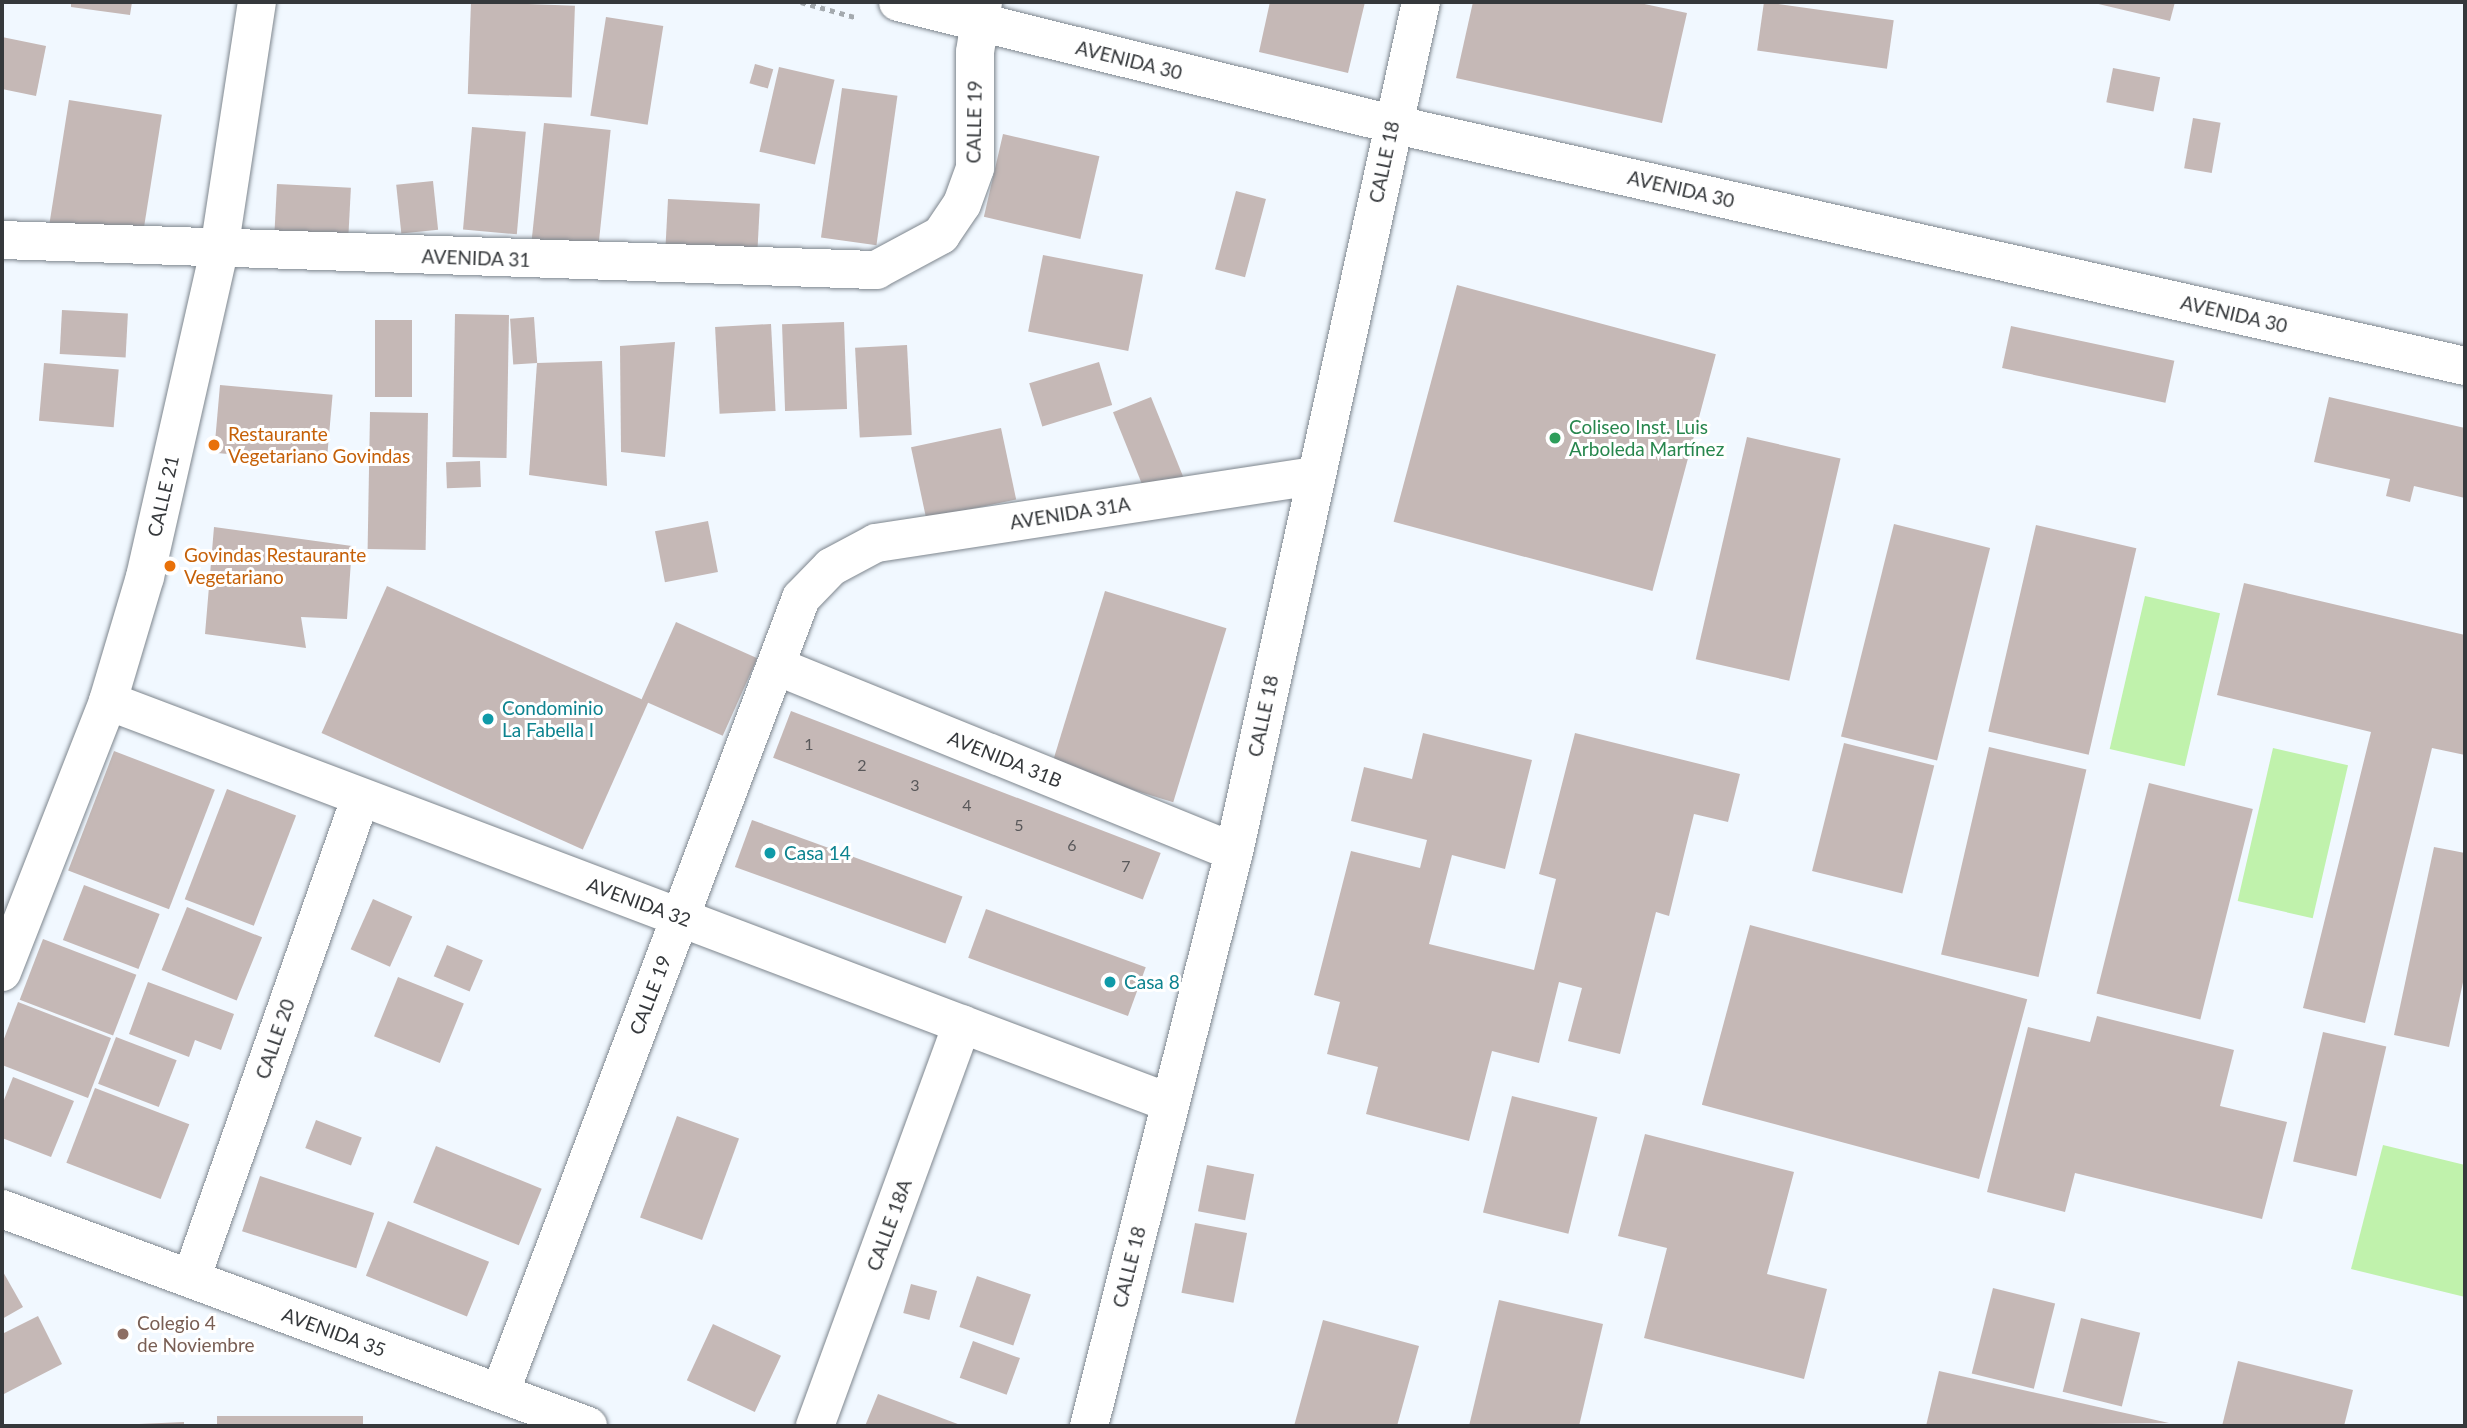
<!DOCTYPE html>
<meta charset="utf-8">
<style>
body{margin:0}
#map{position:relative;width:2467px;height:1428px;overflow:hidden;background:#f1f8ff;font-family:Lato,sans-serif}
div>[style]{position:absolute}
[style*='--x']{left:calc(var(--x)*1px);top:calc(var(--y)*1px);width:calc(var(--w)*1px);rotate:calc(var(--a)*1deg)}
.green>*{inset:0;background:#c0f2ac;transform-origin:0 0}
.building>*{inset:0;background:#c5b8b6;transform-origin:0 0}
.path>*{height:4.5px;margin-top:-2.25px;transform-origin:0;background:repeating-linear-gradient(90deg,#a4aaaf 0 5px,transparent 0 10px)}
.roads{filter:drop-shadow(0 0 2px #7e868e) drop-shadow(0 0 2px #7e868e)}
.minor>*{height:38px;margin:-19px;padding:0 19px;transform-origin:19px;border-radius:19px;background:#fff}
.tertiary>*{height:38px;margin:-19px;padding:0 19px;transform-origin:19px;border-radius:19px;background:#fff}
.dots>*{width:19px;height:19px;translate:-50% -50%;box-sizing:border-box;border:4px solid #fff;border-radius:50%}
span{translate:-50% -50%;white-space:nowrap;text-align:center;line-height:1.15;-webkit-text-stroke:6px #fff;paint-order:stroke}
.number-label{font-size:16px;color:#59585a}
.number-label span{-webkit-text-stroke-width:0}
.street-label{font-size:19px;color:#35383b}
.leisure-label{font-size:19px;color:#27864d}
.left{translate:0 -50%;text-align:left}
.food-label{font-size:19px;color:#c56008}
.culture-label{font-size:19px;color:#0d838f}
.education-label{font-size:19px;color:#785e54}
.frame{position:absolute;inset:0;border:4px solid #35383b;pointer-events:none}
</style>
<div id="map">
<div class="green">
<i style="left:2145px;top:596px;width:77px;height:157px;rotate:13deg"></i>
<i style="left:2273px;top:748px;width:77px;height:157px;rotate:13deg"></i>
<i style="clip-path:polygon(2383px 1145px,2465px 1165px,2465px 1297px,2351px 1269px)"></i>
</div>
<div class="building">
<i style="clip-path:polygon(71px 2px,132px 2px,130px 15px,71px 7px)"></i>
<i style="left:471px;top:2px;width:104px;height:92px;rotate:2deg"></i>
<i style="clip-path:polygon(1270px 2px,1365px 2px,1348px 73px,1259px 52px)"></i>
<i style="clip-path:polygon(1473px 2px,1635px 2px,1687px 13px,1662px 123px,1456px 78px)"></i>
<i style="left:1764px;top:2px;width:131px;height:49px;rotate:8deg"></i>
<i style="clip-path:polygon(2090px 2px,2175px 2px,2170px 21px)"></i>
<i style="left:606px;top:17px;width:58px;height:100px;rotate:9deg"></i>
<i style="clip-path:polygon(2px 37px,46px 46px,36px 96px,2px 89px)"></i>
<i style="left:755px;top:64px;width:19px;height:20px;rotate:16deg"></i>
<i style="left:779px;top:67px;width:57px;height:87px;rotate:13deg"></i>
<i style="left:2113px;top:68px;width:48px;height:35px;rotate:11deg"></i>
<i style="left:842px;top:88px;width:56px;height:151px;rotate:8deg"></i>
<i style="left:69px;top:100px;width:94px;height:129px;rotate:9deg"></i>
<i style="left:2193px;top:118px;width:28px;height:51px;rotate:10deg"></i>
<i style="left:544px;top:123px;width:67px;height:131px;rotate:6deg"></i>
<i style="left:472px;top:127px;width:54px;height:103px;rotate:5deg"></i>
<i style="left:1003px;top:134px;width:99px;height:85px;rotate:13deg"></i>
<i style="left:433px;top:181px;width:49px;height:37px;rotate:84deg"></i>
<i style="left:277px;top:184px;width:74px;height:56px;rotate:3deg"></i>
<i style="left:1236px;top:191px;width:31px;height:81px;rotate:15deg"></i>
<i style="left:668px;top:199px;width:92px;height:56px;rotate:3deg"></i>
<i style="left:1043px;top:255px;width:102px;height:78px;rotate:11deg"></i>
<i style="left:1457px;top:285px;width:268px;height:245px;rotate:15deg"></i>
<i style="left:62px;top:310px;width:66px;height:44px;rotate:3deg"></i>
<i style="left:455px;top:314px;width:54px;height:143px;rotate:1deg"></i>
<i style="left:534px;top:317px;width:46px;height:24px;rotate:86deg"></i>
<i style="left:375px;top:320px;width:37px;height:77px"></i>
<i style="left:844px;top:322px;width:87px;height:62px;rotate:88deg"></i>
<i style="left:771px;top:324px;width:87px;height:56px;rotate:87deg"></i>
<i style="left:2011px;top:326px;width:167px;height:43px;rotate:12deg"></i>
<i style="clip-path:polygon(675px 342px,665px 457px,621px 452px,620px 346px)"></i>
<i style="left:907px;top:345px;width:90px;height:52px;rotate:87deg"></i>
<i style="clip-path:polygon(602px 361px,607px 486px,529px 475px,537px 363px)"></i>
<i style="left:1099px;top:362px;width:45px;height:73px;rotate:73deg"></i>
<i style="left:44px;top:363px;width:75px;height:58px;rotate:5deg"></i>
<i style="left:220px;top:385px;width:113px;height:68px;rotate:5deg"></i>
<i style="left:1151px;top:397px;width:87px;height:41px;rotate:68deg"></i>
<i style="clip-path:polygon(2329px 397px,2465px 428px,2465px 498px,2414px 486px,2410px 502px,2386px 496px,2390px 479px,2314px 462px)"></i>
<i style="left:370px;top:412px;width:58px;height:137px;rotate:1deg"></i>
<i style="left:1001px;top:428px;width:73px;height:92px;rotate:78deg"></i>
<i style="left:1747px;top:437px;width:96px;height:228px;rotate:13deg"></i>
<i style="left:480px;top:461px;width:26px;height:34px;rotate:88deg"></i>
<i style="left:708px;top:521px;width:52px;height:54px;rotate:79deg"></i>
<i style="left:1894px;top:524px;width:99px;height:219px;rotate:14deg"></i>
<i style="left:2036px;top:525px;width:103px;height:212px;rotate:13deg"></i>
<i style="clip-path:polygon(214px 527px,352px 546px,347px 619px,301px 617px,306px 648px,205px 634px)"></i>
<i style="clip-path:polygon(2244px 583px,2465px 635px,2465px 755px,2432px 748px,2365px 1023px,2303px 1008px,2371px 732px,2217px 695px)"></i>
<i style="left:387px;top:586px;width:286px;height:161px;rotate:24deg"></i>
<i style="left:1105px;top:591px;width:127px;height:182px;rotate:17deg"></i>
<i style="left:676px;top:622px;width:89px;height:85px;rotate:24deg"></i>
<i style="left:791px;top:711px;width:396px;height:50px;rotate:21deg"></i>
<i style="clip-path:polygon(1423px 733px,1532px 760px,1505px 869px,1452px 855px,1429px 944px,1534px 970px,1556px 879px,1539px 874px,1575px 733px,1740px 774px,1728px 822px,1694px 814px,1669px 916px,1656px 912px,1620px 1054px,1568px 1041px,1582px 988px,1559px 982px,1539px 1063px,1492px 1051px,1469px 1141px,1366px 1114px,1378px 1067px,1327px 1054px,1340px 1002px,1314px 995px,1351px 851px,1420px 868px,1427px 840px,1351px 821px,1364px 767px,1412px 779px)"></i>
<i style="left:1844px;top:743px;width:93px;height:132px;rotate:14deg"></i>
<i style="left:1989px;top:747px;width:100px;height:213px;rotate:13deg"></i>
<i style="left:114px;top:751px;width:108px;height:128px;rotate:21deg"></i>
<i style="left:2149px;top:783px;width:107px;height:217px;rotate:14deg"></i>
<i style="left:227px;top:789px;width:74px;height:118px;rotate:21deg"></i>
<i style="left:752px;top:820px;width:224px;height:50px;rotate:20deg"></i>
<i style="clip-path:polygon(2434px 847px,2465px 853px,2465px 973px,2449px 1047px,2394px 1035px)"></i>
<i style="left:84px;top:885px;width:81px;height:59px;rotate:21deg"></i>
<i style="left:373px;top:899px;width:43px;height:55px;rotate:24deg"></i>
<i style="left:187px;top:907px;width:81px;height:68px;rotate:22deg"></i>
<i style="left:986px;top:909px;width:170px;height:52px;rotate:20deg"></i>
<i style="left:1750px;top:925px;width:287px;height:186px;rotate:15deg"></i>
<i style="left:43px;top:939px;width:100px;height:65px;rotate:21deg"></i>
<i style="left:447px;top:945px;width:39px;height:34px;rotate:23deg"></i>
<i style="left:398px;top:977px;width:71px;height:64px;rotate:22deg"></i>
<i style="clip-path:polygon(148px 982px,234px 1014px,221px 1050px,195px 1040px,189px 1057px,129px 1034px)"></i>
<i style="clip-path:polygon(18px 1002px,111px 1038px,88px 1098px,2px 1065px,2px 1044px)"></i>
<i style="clip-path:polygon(2097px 1016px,2234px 1050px,2220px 1106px,2287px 1122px,2262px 1219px,2075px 1173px,2065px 1212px,1987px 1192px,2028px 1027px,2090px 1042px)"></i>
<i style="left:2323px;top:1032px;width:65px;height:133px;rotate:13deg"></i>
<i style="left:116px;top:1037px;width:65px;height:50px;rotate:21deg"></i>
<i style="clip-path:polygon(13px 1077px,74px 1101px,51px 1157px,2px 1138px,2px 1105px)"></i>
<i style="left:95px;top:1088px;width:101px;height:80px;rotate:21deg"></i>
<i style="left:1512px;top:1096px;width:88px;height:120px;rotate:14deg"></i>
<i style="left:677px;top:1116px;width:66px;height:108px;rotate:20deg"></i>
<i style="left:316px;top:1120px;width:49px;height:30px;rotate:21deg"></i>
<i style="clip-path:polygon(1645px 1134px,1794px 1172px,1767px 1274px,1827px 1289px,1804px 1379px,1644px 1338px,1667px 1248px,1618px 1236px)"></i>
<i style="left:436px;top:1146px;width:114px;height:61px;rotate:22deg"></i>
<i style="left:1207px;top:1165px;width:48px;height:47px;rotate:11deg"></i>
<i style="left:260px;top:1176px;width:120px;height:58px;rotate:18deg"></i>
<i style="left:388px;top:1221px;width:109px;height:59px;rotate:22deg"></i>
<i style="left:1195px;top:1223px;width:53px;height:71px;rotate:11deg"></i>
<i style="clip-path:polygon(2px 1270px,23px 1307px,2px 1319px)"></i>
<i style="left:977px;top:1276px;width:57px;height:54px;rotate:19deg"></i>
<i style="left:911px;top:1284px;width:27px;height:30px;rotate:15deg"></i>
<i style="left:1993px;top:1288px;width:64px;height:88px;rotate:14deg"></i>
<i style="clip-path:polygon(1499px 1300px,1603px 1324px,1579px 1426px,1469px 1426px)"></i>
<i style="clip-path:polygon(38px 1316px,62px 1364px,2px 1395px,2px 1334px)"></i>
<i style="left:2081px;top:1318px;width:61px;height:76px;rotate:14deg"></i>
<i style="clip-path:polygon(1323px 1320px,1419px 1346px,1397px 1426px,1294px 1426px)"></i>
<i style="left:713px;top:1324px;width:75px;height:62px;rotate:25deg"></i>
<i style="left:973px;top:1341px;width:50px;height:39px;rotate:20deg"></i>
<i style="clip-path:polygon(2238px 1361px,2353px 1390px,2344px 1426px,2222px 1426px)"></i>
<i style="clip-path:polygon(1939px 1371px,2169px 1423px,1926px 1426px)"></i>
<i style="clip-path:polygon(878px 1394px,963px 1426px,865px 1426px)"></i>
<i style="left:217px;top:1416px;width:146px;height:10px"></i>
<i style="clip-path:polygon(184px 1422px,184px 1426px,139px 1426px,139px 1424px)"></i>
</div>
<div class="path">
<i style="--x:801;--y:2;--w:59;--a:15.7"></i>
</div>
<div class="roads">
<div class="minor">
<i style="--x:2;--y:240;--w:875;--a:1.97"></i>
<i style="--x:876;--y:270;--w:74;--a:-28.3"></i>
<i style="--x:941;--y:235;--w:37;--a:-56"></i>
<i style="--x:962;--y:204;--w:38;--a:-70"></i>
<i style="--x:975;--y:168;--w:116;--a:-90"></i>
<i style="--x:975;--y:52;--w:51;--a:-80.9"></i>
<i style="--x:776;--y:666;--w:494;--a:22.1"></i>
<i style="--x:108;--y:701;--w:1136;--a:20.73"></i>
<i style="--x:2;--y:972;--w:291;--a:-68.6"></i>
<i style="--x:108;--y:701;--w:129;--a:-73.4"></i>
<i style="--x:145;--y:577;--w:335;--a:-77.2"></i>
<i style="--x:219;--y:250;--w:251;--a:-81.3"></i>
<i style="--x:191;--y:1279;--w:509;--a:-70.6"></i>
<i style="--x:500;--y:1393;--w:850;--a:-69.26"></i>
<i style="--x:801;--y:598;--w:43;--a:-45.9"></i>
<i style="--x:831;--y:567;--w:51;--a:-28.1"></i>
<i style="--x:876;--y:543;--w:444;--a:-8.7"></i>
<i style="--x:815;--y:1426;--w:428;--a:-69.9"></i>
<i style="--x:1089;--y:1426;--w:592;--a:-75.82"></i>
<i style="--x:1234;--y:852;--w:870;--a:-77.59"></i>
</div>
<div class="tertiary">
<i style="--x:898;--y:2;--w:509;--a:13.87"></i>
<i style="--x:1392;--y:124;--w:1100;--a:12.71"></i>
<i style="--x:2;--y:1209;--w:625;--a:20.32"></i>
</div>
</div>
<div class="dots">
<i style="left:1555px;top:438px;background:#2e9e5b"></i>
<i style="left:214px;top:445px;background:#e8710a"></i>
<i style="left:170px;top:566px;background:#e8710a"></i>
<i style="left:488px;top:719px;background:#0f9aa8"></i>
<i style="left:770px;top:853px;background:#0f9aa8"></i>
<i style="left:1110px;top:982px;background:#0f9aa8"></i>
<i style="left:123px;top:1334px;background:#8d6e63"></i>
</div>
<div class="number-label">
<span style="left:809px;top:744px">1</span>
<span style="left:862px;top:765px">2</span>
<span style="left:915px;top:785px">3</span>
<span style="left:967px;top:805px">4</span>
<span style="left:1019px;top:825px">5</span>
<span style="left:1072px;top:845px">6</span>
<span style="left:1126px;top:866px">7</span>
</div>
<div class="street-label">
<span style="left:1129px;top:60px;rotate:14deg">AVENIDA 30</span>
<span style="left:974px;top:122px;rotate:-89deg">CALLE 19</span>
<span style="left:1384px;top:162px;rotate:-78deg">CALLE 18</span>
<span style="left:1681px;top:189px;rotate:13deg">AVENIDA 30</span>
<span style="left:476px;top:258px;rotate:2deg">AVENIDA 31</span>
<span style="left:2234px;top:314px;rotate:13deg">AVENIDA 30</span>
<span style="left:163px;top:496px;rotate:-77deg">CALLE 21</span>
<span style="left:1070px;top:513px;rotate:-9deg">AVENIDA 31A</span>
<span style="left:1263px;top:716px;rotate:-78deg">CALLE 18</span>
<span style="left:1005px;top:759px;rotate:22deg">AVENIDA 31B</span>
<span style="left:639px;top:902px;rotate:20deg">AVENIDA 32</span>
<span style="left:650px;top:995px;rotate:-69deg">CALLE 19</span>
<span style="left:275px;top:1039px;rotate:-71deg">CALLE 20</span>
<span style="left:889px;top:1225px;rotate:-70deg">CALLE 18A</span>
<span style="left:1129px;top:1267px;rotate:-76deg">CALLE 18</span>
<span style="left:334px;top:1332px;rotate:20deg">AVENIDA 35</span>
</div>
<div class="leisure-label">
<span class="left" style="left:1569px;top:438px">Coliseo Inst. Luis<br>Arboleda Martínez</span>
</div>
<div class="food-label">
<span class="left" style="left:228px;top:445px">Restaurante<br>Vegetariano Govindas</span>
<span class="left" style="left:184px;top:566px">Govindas Restaurante<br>Vegetariano</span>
</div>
<div class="culture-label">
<span class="left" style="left:502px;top:719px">Condominio<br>La Fabella I</span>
<span class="left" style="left:784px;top:853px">Casa 14</span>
<span class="left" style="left:1124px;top:982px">Casa 8</span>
</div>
<div class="education-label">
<span class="left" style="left:137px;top:1334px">Colegio 4<br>de Noviembre</span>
</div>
<div class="frame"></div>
</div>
